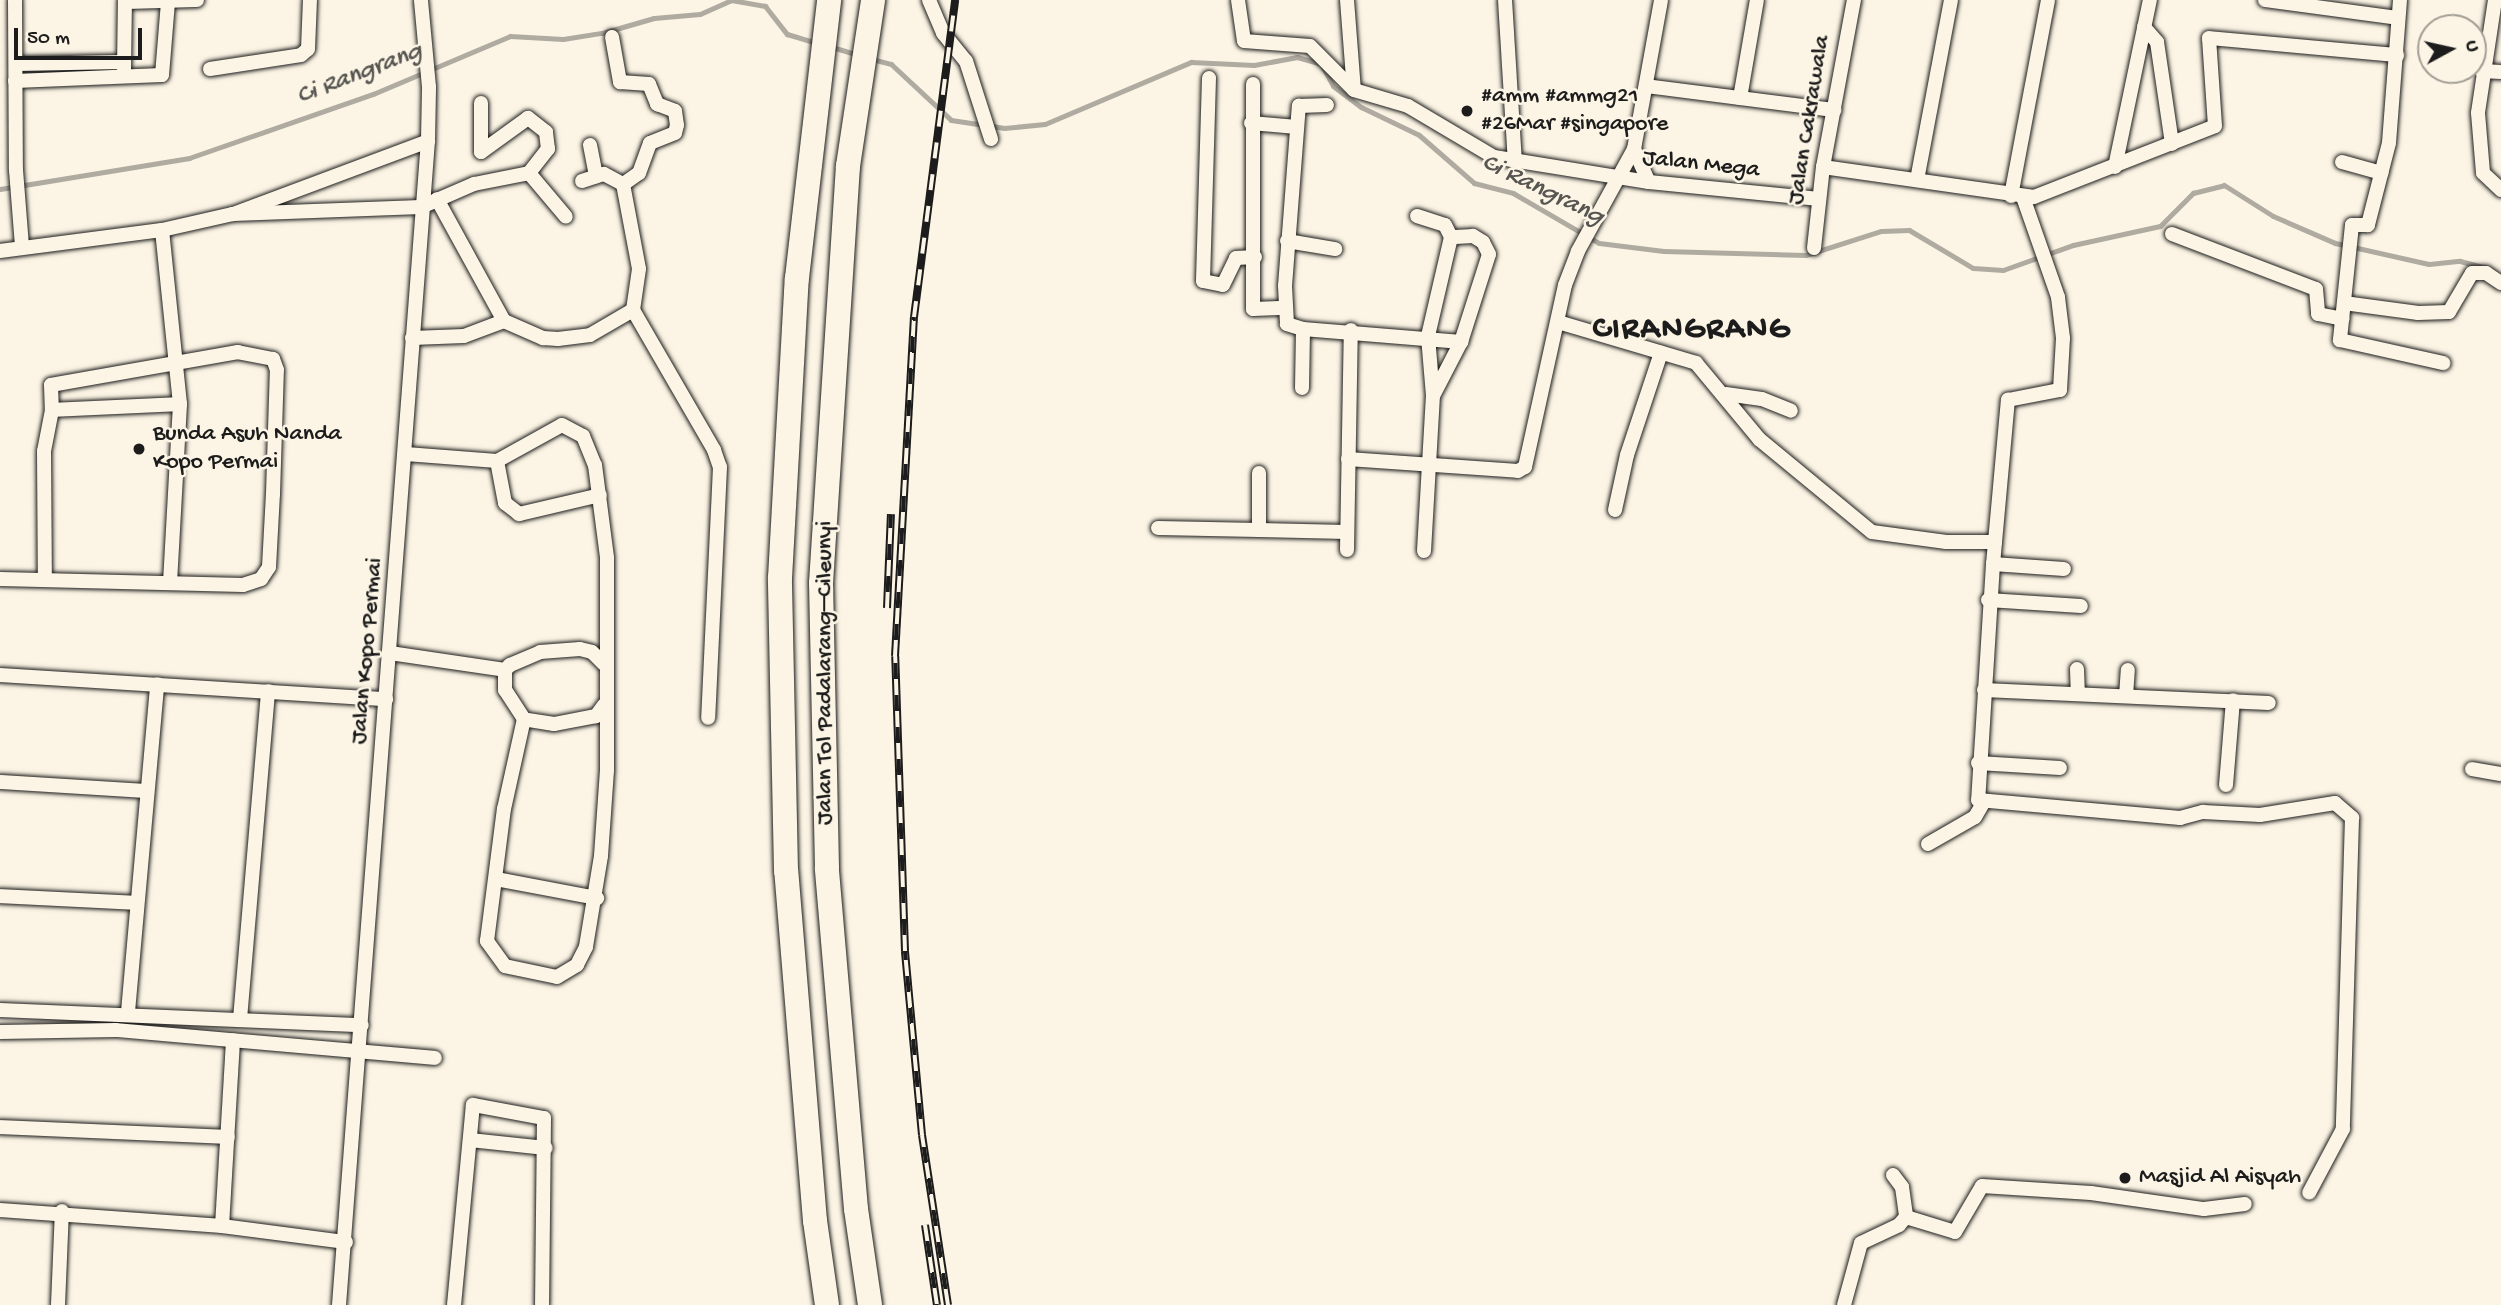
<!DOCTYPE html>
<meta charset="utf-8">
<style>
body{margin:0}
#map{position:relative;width:2501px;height:1305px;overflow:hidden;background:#fcf5e5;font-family:"Gochi Hand",sans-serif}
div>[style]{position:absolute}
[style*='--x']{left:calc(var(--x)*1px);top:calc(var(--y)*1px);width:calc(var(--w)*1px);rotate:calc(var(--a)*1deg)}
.stream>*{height:5px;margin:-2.5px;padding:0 2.5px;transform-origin:2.5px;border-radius:2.5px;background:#b0aba1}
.roads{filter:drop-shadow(0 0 2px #1c1c1c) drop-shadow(0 0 2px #1c1c1c)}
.minor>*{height:14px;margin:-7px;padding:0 7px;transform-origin:7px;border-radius:7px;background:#fcf5e5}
.motorway>*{height:24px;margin:-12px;padding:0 12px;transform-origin:12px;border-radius:12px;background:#fcf5e5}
.rail>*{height:8px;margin-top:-4px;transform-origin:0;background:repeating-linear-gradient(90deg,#fcf5e5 0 16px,#1c1c1c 0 32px);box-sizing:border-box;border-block:2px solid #1c1c1c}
.dots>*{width:19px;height:19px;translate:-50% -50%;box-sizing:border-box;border:4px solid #fcf5e5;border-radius:50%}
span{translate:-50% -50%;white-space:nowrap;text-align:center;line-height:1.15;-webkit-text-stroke:5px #fcf5e5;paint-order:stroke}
.poi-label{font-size:24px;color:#1c1c1c}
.left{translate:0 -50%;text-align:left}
.street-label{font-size:24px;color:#1c1c1c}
.water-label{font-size:26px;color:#575551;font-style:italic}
.district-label{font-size:32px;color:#1c1c1c;font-weight:700;letter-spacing:2px}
.north{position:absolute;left:2417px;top:14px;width:70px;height:70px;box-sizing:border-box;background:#fcf5e5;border:2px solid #a29e95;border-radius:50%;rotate:82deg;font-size:19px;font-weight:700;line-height:28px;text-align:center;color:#1c1c1c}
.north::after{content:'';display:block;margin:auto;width:24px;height:32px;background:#1c1c1c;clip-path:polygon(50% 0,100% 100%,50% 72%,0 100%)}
.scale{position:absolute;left:14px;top:28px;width:128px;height:32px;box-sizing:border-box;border:4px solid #1c1c1c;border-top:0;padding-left:9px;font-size:21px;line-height:24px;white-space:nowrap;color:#1c1c1c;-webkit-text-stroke:5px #fcf5e5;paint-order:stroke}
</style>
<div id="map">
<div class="stream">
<i style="--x:731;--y:0;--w:35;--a:10"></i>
<i style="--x:765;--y:6;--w:36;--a:52"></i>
<i style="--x:787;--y:34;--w:34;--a:17"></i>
<i style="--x:832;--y:47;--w:28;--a:17"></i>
<i style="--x:872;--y:59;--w:20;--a:15"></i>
<i style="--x:891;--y:64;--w:82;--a:43"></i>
<i style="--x:951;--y:120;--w:54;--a:8.6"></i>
<i style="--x:1004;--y:128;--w:41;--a:-5.6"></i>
<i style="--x:1045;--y:124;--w:159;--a:-23"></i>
<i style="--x:1191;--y:62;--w:63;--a:2.7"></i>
<i style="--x:1254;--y:65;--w:44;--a:-10.5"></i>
<i style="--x:1297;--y:57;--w:25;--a:16"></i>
<i style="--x:1321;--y:64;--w:25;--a:61"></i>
<i style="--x:1333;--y:86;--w:35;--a:37"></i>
<i style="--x:1361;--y:107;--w:64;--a:25.8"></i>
<i style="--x:1419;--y:135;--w:73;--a:41.1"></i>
<i style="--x:1474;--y:183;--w:40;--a:14.4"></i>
<i style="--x:1513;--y:193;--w:99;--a:30.2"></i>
<i style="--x:1599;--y:243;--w:65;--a:7"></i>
<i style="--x:1664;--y:251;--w:142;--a:1.6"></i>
<i style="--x:1806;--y:255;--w:79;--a:-17.7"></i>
<i style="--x:1881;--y:231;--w:28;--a:-2"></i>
<i style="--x:1909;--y:230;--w:74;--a:30.7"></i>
<i style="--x:1973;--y:268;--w:30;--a:4"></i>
<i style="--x:2003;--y:270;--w:74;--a:-19.7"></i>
<i style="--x:2073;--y:245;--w:89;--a:-12.3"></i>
<i style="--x:2160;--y:226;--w:47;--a:-45"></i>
<i style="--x:2193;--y:193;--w:32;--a:-14"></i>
<i style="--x:2224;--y:185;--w:58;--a:32.3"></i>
<i style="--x:2273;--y:216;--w:68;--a:23.5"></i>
<i style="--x:2335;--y:243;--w:96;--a:12.6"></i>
<i style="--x:2429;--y:264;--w:31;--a:-6"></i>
<i style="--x:2460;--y:261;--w:28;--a:15"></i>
<i style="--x:0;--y:189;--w:192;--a:-9.3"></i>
<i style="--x:189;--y:158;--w:195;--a:-19.2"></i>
<i style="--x:373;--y:94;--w:149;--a:-22.9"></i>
<i style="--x:510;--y:36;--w:53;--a:3.2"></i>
<i style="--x:563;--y:39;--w:39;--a:-9"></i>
<i style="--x:602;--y:33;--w:54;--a:-16.1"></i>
<i style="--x:654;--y:18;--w:46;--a:-5"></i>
<i style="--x:700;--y:14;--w:34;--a:-24"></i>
</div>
<div class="roads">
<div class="minor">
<i style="--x:15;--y:0;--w:170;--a:89.7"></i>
<i style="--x:16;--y:170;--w:76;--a:85.5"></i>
<i style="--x:929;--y:0;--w:36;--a:67"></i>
<i style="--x:943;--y:33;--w:36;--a:51"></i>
<i style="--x:966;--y:61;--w:82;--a:72.2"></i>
<i style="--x:1238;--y:0;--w:41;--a:81.7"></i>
<i style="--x:1244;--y:41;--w:66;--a:4.3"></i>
<i style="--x:1310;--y:46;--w:62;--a:45"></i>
<i style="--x:1354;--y:90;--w:56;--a:16.5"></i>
<i style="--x:1408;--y:106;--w:100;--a:30.7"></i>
<i style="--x:1494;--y:157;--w:157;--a:9.2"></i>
<i style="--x:1649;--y:182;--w:171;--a:5.7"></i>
<i style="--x:1347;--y:0;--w:90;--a:85.6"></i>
<i style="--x:1505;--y:0;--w:162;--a:86.5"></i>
<i style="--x:2265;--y:0;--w:134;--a:7.7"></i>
<i style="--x:2400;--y:0;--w:143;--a:94.4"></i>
<i style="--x:2389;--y:143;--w:85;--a:104.4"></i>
<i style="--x:2368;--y:225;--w:16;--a:180"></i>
<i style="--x:2352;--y:225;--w:116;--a:96"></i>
<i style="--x:2340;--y:340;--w:106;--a:12.6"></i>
<i style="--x:2495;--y:0;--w:114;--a:98.6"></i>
<i style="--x:2478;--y:113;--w:60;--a:85.2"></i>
<i style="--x:2483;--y:173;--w:25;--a:43"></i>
<i style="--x:125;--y:2;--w:72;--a:-1.6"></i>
<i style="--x:2144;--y:27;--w:20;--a:49"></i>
<i style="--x:2157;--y:42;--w:103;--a:81.6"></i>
<i style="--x:612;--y:37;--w:46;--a:79.9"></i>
<i style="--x:620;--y:82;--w:29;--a:4"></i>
<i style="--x:649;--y:84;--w:22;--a:68"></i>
<i style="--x:657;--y:104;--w:19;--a:21"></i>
<i style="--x:675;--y:111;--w:14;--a:82"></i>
<i style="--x:677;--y:125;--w:8;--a:104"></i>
<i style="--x:675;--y:133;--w:27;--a:158"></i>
<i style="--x:650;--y:143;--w:32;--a:110"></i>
<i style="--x:639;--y:173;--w:19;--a:145"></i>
<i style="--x:16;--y:64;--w:108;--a:-1.1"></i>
<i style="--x:124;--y:69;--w:69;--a:-89.2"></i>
<i style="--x:210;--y:69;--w:92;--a:-8.7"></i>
<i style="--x:301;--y:55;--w:9;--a:-41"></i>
<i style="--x:308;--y:49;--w:49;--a:-87.7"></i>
<i style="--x:2482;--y:71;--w:19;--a:3"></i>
<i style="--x:1209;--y:78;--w:203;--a:91.7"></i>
<i style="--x:1203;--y:281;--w:20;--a:11"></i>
<i style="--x:1223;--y:285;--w:30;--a:-64"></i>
<i style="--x:1236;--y:258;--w:19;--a:-3"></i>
<i style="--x:15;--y:81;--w:147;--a:-2.3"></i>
<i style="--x:162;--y:75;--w:73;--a:-85.3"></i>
<i style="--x:1253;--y:84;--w:225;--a:90"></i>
<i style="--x:1253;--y:309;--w:33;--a:-2"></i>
<i style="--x:1646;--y:86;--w:190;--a:7.3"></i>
<i style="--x:1740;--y:98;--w:99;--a:-80.2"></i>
<i style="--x:1251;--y:123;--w:46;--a:5"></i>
<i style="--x:590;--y:145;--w:32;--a:79"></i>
<i style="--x:1634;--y:149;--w:36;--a:66"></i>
<i style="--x:2342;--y:162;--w:41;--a:15.4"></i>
<i style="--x:1823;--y:167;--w:213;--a:8.1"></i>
<i style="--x:2034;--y:197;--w:194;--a:-21.4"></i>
<i style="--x:2215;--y:126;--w:88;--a:-93.9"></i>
<i style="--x:2209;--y:38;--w:189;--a:5.2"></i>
<i style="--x:2115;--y:167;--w:171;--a:-78.2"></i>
<i style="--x:529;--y:173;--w:57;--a:49.9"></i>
<i style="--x:1917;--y:180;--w:183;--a:-79.3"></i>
<i style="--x:582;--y:181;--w:23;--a:-18"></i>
<i style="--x:604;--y:174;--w:21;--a:28"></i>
<i style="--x:623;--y:184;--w:86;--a:79.3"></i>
<i style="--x:639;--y:269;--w:41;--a:98.3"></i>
<i style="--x:2011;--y:196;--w:199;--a:-79.3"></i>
<i style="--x:233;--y:214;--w:188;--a:-2.1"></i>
<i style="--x:421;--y:207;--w:58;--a:-23.5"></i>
<i style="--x:474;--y:184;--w:56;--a:-11.3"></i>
<i style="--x:529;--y:173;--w:31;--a:-52"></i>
<i style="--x:548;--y:149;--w:17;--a:-97"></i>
<i style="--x:546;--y:132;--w:23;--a:-142"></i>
<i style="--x:528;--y:118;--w:58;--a:144.1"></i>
<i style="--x:481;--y:152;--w:49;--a:-90"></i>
<i style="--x:1417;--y:216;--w:29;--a:18"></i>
<i style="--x:1445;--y:225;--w:13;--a:63"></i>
<i style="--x:162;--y:230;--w:175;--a:84.1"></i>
<i style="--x:180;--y:404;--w:177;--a:93.2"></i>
<i style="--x:2172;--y:234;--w:154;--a:20.9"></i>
<i style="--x:2316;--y:289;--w:25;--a:85"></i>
<i style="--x:2318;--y:314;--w:25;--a:11"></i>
<i style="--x:1287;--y:241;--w:49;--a:9.5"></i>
<i style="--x:1814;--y:248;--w:81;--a:-83.7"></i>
<i style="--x:1823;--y:167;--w:170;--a:-79.5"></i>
<i style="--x:0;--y:251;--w:163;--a:-7.4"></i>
<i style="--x:162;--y:230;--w:73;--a:-12.7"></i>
<i style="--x:233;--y:214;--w:208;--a:-20.5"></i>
<i style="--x:2344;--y:303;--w:75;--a:7.7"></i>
<i style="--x:2418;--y:313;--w:31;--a:-2"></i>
<i style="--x:2449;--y:312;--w:45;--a:-59.5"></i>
<i style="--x:2472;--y:273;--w:14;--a:0"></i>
<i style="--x:2486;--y:273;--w:18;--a:34"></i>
<i style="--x:504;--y:321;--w:43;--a:23.6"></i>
<i style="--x:543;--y:338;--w:15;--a:4"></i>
<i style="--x:558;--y:339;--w:32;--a:-7"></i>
<i style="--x:590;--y:335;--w:50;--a:-30.2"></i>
<i style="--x:633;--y:310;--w:162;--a:59.9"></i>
<i style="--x:714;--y:450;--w:18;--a:71"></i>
<i style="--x:720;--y:467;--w:251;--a:92.7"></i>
<i style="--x:1558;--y:322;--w:144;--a:16.5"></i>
<i style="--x:1696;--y:363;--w:99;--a:50.3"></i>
<i style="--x:1759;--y:439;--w:146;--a:39.5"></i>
<i style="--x:1872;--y:532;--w:75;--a:7.7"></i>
<i style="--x:1946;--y:542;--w:49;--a:0"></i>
<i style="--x:1995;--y:542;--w:143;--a:-84.8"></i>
<i style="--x:2008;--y:400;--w:53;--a:-10.9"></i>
<i style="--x:2060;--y:390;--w:52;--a:-86.7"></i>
<i style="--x:2063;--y:338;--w:41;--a:-97"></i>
<i style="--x:2058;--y:297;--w:106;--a:-109.3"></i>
<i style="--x:1303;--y:329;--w:17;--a:-163"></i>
<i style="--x:1287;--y:324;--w:38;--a:-93"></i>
<i style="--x:1285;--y:286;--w:181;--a:-85.6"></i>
<i style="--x:1299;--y:106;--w:28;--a:-2"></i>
<i style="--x:412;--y:338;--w:52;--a:-2.2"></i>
<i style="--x:464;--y:336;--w:43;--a:-20.6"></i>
<i style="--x:504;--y:321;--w:139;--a:-118.8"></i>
<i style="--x:1302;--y:388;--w:59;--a:-89"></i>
<i style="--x:1303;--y:329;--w:159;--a:4.7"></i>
<i style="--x:1434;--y:394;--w:59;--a:-62.6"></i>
<i style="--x:1461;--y:342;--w:92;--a:-72.3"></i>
<i style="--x:1489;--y:254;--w:13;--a:-117"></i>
<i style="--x:1483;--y:242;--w:12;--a:-149"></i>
<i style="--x:1473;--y:236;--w:22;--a:177"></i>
<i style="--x:1726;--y:394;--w:36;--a:8"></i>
<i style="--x:1762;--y:399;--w:31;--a:22"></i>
<i style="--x:52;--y:410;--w:128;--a:-2.7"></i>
<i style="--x:406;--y:454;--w:91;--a:4.4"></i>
<i style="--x:497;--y:461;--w:74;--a:-29"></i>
<i style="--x:562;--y:425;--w:24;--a:28"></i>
<i style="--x:583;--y:436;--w:31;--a:68"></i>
<i style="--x:595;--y:465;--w:94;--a:82.6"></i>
<i style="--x:607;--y:558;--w:212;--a:90"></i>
<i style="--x:607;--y:770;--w:86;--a:94"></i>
<i style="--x:601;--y:856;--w:92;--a:99.4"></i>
<i style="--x:586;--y:947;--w:20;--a:117"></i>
<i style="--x:577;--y:965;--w:23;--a:149"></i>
<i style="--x:557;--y:977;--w:53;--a:-168.1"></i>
<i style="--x:505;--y:966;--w:31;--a:-126"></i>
<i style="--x:487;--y:941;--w:133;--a:-82.7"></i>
<i style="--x:504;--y:809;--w:92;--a:-77.5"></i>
<i style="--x:1348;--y:459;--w:170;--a:4"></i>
<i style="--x:1518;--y:471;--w:8;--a:-30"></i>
<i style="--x:1525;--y:467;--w:186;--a:-77.6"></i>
<i style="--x:1565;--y:285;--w:36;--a:-69"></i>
<i style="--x:1578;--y:251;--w:116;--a:-61.2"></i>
<i style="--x:1634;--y:149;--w:151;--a:-79.7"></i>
<i style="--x:497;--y:461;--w:43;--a:79.2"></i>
<i style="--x:505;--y:503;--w:18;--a:38"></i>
<i style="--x:519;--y:514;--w:83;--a:-13.2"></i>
<i style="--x:1615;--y:510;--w:56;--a:-77.7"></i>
<i style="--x:1627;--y:455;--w:108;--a:-71.6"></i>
<i style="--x:1158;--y:528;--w:101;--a:1.1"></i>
<i style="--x:1259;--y:530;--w:57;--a:-90"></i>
<i style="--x:1259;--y:530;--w:88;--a:1.3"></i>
<i style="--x:1995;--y:542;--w:22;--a:95"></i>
<i style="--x:1993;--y:564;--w:71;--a:4"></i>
<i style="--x:1347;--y:550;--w:220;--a:-89"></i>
<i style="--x:1424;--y:551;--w:155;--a:-86.7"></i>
<i style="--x:1433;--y:396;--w:60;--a:-94.8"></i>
<i style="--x:1428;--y:336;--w:102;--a:-76.9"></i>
<i style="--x:1993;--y:564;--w:236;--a:93.6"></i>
<i style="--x:1978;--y:800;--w:203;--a:5.1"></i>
<i style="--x:2180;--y:818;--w:24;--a:-15"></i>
<i style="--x:2203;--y:812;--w:57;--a:3"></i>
<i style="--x:2260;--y:815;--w:76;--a:-9.1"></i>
<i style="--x:2335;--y:803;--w:23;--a:41"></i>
<i style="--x:2352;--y:818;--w:311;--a:91.7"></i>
<i style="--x:2343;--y:1129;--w:72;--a:118"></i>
<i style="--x:0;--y:579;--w:243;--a:1.4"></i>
<i style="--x:243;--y:585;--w:19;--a:-18"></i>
<i style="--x:261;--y:579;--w:14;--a:-56"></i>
<i style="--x:269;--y:567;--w:73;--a:-86.9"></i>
<i style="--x:273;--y:494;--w:124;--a:-88.2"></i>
<i style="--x:277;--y:370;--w:12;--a:-110"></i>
<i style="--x:273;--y:359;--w:36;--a:-169"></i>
<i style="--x:238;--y:352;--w:190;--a:170"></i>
<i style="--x:51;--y:385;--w:25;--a:88"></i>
<i style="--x:52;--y:410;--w:42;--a:101"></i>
<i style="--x:44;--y:451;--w:128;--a:89.6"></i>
<i style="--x:1988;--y:600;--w:93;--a:3.7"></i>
<i style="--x:390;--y:653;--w:116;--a:8.4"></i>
<i style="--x:2077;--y:669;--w:25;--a:88"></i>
<i style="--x:0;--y:675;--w:387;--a:3.6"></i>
<i style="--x:1984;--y:690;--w:285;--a:2.6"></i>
<i style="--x:2126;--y:696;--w:26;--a:-86"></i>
<i style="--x:604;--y:705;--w:14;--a:126"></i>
<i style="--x:596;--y:716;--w:43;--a:169.2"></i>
<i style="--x:554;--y:724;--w:30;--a:-171"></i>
<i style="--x:524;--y:719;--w:35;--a:-123"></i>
<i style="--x:505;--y:690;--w:20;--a:-90"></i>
<i style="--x:505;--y:670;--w:7;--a:-45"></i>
<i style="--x:510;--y:665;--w:33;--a:-23"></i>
<i style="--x:540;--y:652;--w:40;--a:-4.3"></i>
<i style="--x:580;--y:649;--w:12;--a:14"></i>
<i style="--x:592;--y:652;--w:17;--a:45"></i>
<i style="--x:1978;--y:763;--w:82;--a:3.5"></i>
<i style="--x:2472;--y:769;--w:29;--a:10"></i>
<i style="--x:0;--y:782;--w:147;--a:3.5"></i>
<i style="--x:2226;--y:785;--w:85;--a:-85.3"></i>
<i style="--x:1928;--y:844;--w:54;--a:-29.9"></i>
<i style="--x:1975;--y:817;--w:16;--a:-60"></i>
<i style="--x:496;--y:879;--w:103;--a:10.7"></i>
<i style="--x:0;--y:896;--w:137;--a:2.9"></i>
<i style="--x:0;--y:1010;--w:362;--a:2.4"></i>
<i style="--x:128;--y:1012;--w:329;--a:-84.9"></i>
<i style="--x:240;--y:1019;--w:329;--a:-85.1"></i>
<i style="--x:0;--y:1032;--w:116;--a:-1"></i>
<i style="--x:116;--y:1030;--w:320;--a:5"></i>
<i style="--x:0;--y:1127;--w:228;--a:2.5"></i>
<i style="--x:470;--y:1140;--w:76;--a:6"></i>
<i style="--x:1893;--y:1175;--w:15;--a:53"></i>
<i style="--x:1902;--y:1187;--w:30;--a:82"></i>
<i style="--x:0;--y:1210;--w:223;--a:4.1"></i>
<i style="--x:222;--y:1226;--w:125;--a:7.4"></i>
<i style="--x:222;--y:1226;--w:186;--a:-86.6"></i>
<i style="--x:58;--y:1305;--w:94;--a:-87.6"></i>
<i style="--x:339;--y:1305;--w:1167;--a:-85.63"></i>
<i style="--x:428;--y:141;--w:54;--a:-88.9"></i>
<i style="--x:429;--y:87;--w:87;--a:-95.3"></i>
<i style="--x:454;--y:1305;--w:201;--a:-84.6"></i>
<i style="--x:473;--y:1105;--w:72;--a:10.4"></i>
<i style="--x:544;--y:1118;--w:187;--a:90.6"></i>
<i style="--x:1844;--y:1305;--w:64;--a:-74.7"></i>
<i style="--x:1861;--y:1243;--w:42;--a:-25.3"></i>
<i style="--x:1899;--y:1225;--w:11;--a:-49"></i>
<i style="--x:1906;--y:1217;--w:51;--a:17"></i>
<i style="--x:1955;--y:1232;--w:53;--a:-59.6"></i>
<i style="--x:1982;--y:1186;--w:109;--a:3.7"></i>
<i style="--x:2091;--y:1193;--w:114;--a:8.1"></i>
<i style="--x:2204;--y:1209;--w:41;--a:-7"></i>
</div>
<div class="motorway">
<i style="--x:827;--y:1305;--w:85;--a:-98.1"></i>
<i style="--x:815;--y:1221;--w:351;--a:-94.7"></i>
<i style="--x:786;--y:871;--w:293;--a:-91.2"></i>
<i style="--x:780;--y:578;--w:300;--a:-86.8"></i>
<i style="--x:797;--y:278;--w:280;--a:-83.4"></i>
<i style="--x:870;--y:1305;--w:97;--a:-98.3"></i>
<i style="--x:856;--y:1209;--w:342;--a:-94.9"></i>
<i style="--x:827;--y:868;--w:285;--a:-91.2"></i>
<i style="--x:821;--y:583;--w:418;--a:-86.3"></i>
<i style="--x:848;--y:166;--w:168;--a:-81.4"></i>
</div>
</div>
<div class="rail">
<i style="--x:887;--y:608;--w:94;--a:-87.6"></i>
<i style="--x:925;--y:1225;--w:81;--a:81.5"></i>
<i style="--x:948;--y:1305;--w:172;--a:-98.7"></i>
<i style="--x:922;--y:1135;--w:185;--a:-95.3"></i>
<i style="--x:905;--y:951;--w:295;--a:-91.9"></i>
<i style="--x:895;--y:656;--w:340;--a:-86.8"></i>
<i style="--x:914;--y:317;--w:320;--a:-82.6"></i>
</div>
<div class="dots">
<i style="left:1467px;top:111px;background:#1c1c1c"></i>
<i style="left:139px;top:449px;background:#1c1c1c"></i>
<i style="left:2125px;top:1178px;background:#1c1c1c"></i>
</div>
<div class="poi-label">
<span class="left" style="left:1481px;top:111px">#amm #ammg21<br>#26Mar #singapore</span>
<span class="left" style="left:153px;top:449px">Bunda Asuh Nanda<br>Kopo Permai</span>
<span class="left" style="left:2139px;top:1178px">Masjid Al Aisyah</span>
</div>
<div class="street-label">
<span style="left:1810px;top:120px;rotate:-81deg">Jalan Cakrawala</span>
<span style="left:1701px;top:165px;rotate:6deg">Jalan Mega</span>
<span style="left:368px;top:651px;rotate:-85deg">Jalan Kopo Permai</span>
<span style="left:826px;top:673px;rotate:-90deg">Jalan Tol Padalarang–Cileunyi</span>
</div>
<div class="water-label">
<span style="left:360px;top:75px;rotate:-21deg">Ci Rangrang</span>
<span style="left:1542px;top:191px;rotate:26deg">Ci Rangrang</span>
</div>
<div class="district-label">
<span style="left:1692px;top:330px">CIRANGRANG</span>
</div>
<div class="north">U</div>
<div class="scale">50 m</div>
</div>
